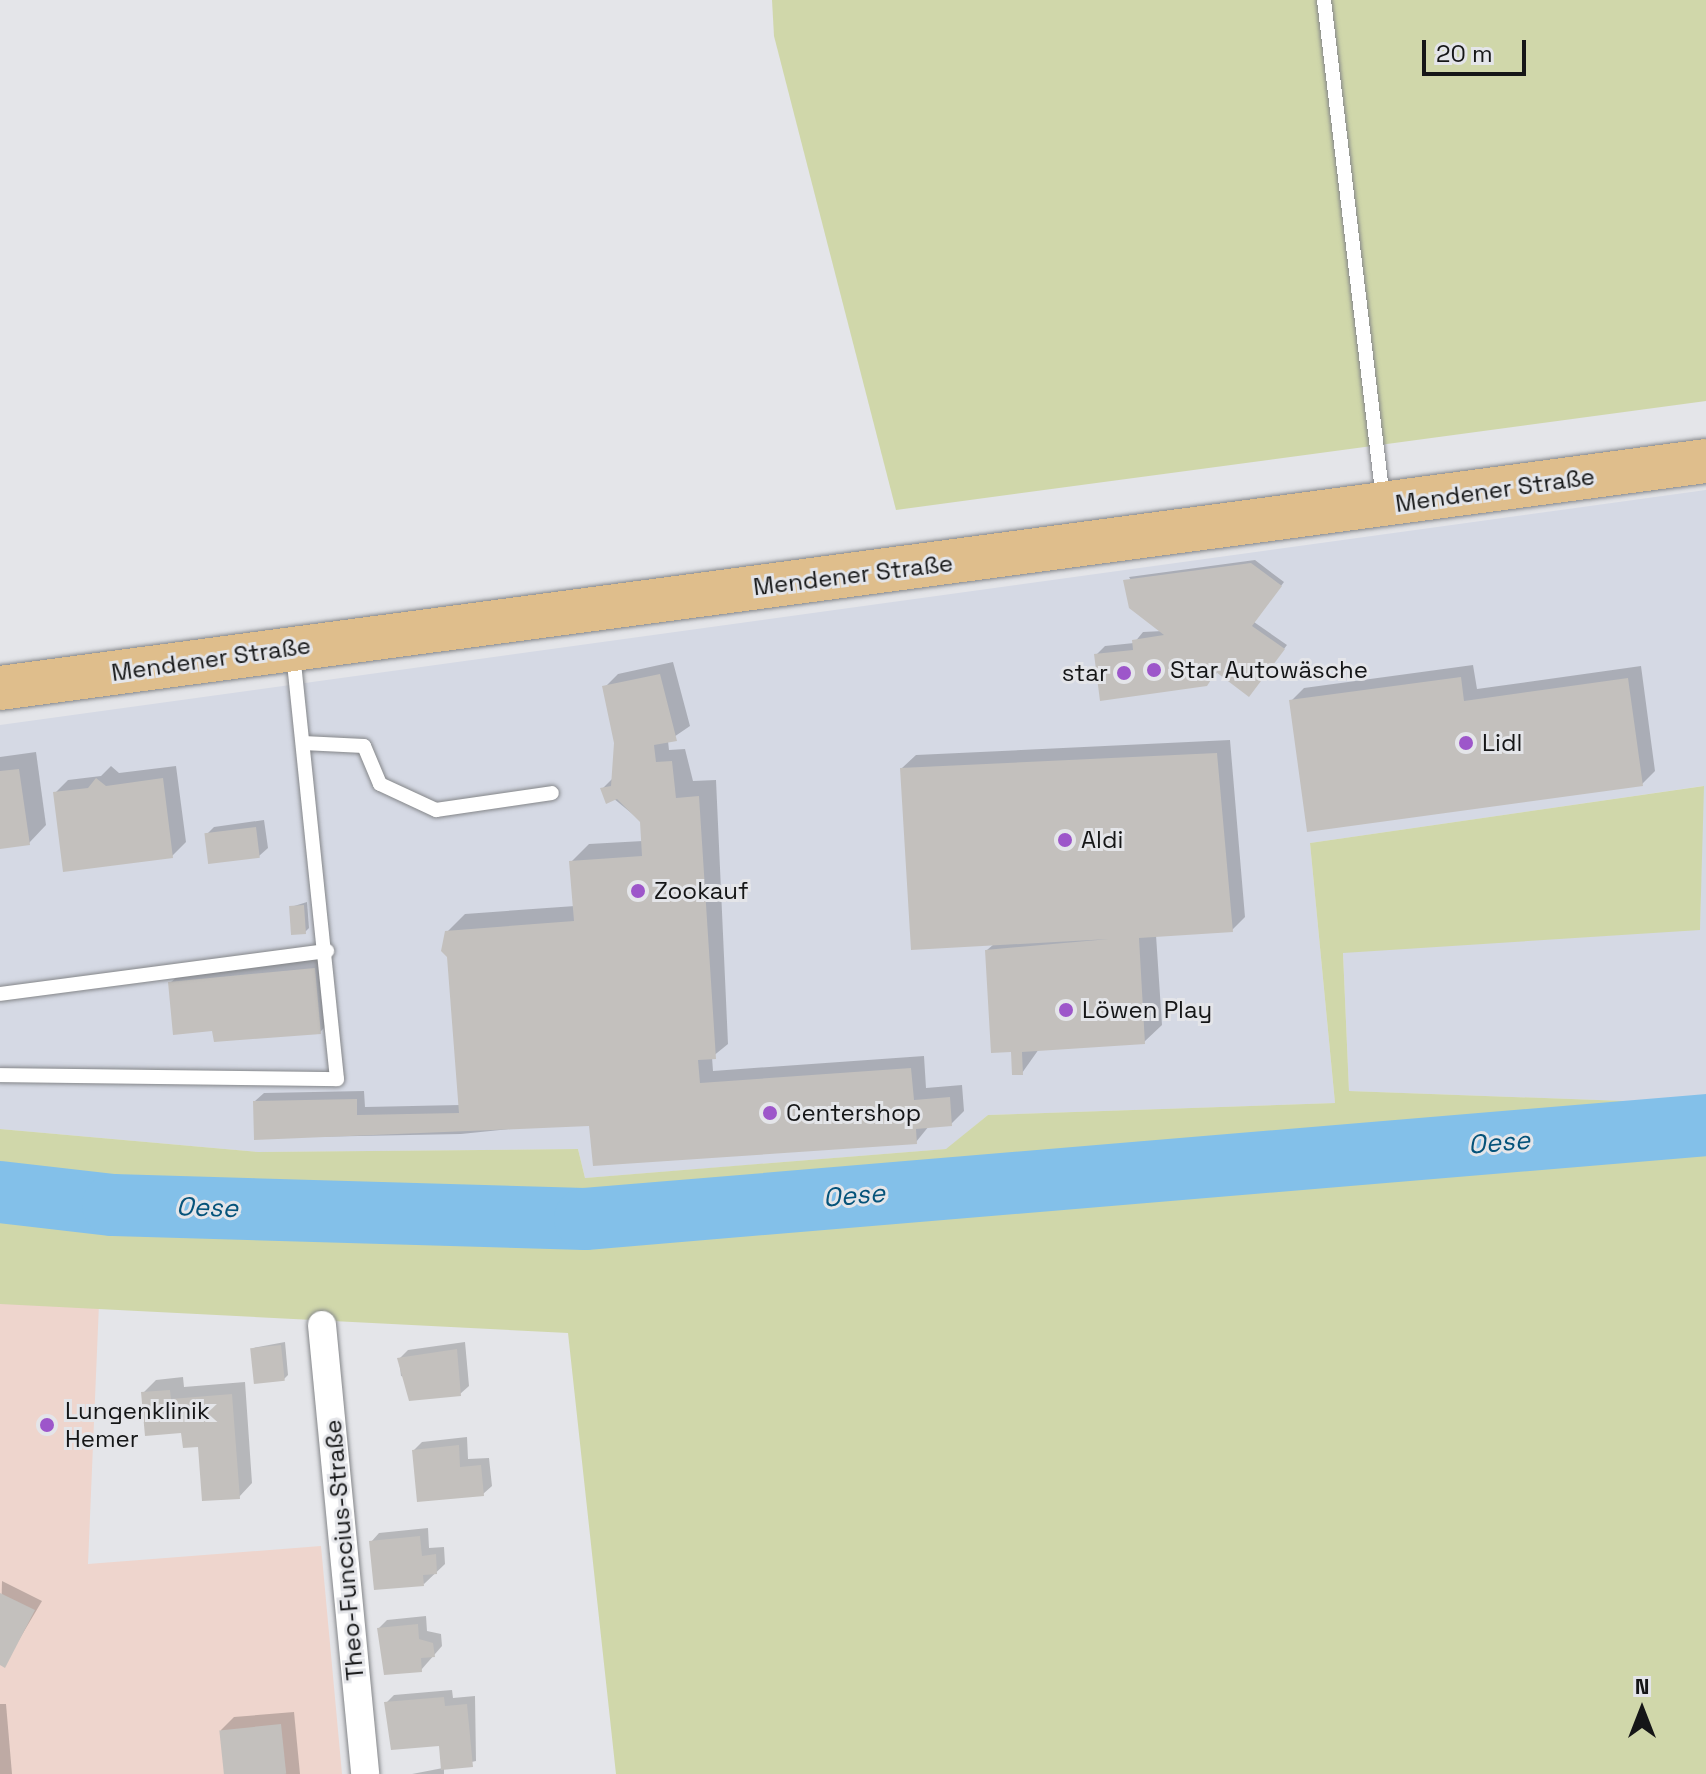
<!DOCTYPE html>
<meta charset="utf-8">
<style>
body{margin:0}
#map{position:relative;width:1706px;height:1774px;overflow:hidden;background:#e4e5e9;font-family:"Space Grotesk",sans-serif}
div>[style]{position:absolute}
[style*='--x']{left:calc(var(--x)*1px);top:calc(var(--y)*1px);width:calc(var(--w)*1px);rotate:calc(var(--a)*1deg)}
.built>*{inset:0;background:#d5d9e4}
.medical>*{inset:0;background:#eed5cd}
.green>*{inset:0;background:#d0d7aa}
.shadow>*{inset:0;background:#0003}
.river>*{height:62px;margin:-31px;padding:0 31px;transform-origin:31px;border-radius:31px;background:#83c0e9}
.building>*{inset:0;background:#c3c0bd;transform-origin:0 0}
.roads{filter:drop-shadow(0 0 2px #848689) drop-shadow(0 0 2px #848689)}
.service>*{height:14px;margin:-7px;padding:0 7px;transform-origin:7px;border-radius:7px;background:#fff}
.minor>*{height:28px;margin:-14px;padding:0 14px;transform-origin:14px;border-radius:14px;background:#fff}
.primary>*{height:44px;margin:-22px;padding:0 22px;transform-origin:22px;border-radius:22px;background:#dfbe8c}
.dots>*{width:22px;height:22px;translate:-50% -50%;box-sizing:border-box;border:4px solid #e4e5e9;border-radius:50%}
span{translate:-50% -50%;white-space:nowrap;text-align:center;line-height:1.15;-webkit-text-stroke:6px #e4e5e9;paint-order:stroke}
.street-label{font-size:24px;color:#151617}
.poi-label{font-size:24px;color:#151617}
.left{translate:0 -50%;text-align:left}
.right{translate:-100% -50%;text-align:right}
.water-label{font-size:26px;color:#05537a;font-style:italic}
.north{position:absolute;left:1602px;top:1670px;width:80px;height:80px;-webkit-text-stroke:6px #e4e5e9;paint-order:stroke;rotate:0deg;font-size:22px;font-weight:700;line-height:32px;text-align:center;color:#151617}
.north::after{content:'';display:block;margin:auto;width:28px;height:36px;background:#151617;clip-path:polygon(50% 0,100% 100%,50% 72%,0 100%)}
.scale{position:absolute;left:1422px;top:40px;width:104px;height:36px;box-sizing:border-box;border:4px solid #151617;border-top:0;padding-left:10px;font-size:24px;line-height:28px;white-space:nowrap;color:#151617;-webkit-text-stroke:6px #e4e5e9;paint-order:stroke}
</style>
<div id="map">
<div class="built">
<i style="clip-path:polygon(1706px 490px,1706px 1104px,1349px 1091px,1343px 952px,1700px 929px,1703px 786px,1310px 843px,1335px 1103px,988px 1115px,947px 1149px,585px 1178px,578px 1149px,258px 1152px,0 1129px,0 725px)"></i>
</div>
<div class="medical">
<i style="clip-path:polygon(0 1304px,99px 1304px,88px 1564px,321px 1546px,342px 1774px,0 1774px)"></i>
</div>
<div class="green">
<i style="clip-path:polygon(772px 0,1706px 0,1706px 401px,896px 510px,774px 36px)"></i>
<i style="clip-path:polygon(1704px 786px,1700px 930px,1343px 953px,1349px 1091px,1706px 1104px,1706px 1774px,616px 1774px,568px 1333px,0 1304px,0 1129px,258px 1152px,578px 1149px,585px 1178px,946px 1149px,988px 1115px,1335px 1103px,1310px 843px)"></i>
</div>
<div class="shadow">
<i style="clip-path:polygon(1255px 560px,1284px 582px,1254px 622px,1287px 645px,1252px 691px,1219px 671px,1206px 684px,1096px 655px,1105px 646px,1134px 643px,1143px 632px,1163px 631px,1129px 577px)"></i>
<i style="clip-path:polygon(673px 662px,690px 726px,668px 741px,669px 750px,685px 749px,693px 781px,716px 780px,728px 1044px,712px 1057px,713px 1071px,924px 1056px,926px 1088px,962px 1085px,964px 1111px,951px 1124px,929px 1126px,916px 1142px,591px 1121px,461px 1134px,256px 1138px,255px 1101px,264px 1093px,364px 1091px,365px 1107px,460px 1105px,447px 932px,465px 914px,575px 906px,571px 862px,589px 844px,643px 841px,641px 821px,602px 789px,614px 777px,616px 743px,605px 687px,618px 674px)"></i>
<i style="clip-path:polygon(1473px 665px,1477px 689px,1641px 666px,1655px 771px,1642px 784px,1291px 701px,1304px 688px)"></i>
<i style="clip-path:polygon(1230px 740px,1245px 917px,1232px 930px,1156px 935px,1162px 1025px,1144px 1042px,1039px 1049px,1022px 1073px,987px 950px,994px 944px,902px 768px,916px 755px)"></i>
<i style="clip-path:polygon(36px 752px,46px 825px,29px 843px,0 846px,0 757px)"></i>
<i style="clip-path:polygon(111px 766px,119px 773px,176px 766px,186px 842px,172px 856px,55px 793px,68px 780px,101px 776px)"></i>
<i style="clip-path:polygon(264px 820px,268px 848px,259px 856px,206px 835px,214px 827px)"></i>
<i style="clip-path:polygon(307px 902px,309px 928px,305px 932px,291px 907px)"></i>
<i style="clip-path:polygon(328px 955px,333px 1019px,320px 1032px,170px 983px,179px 975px)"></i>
<i style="clip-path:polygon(285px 1342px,288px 1375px,284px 1379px,253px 1348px)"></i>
<i style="clip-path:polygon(465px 1342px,469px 1386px,460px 1394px,401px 1376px,399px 1359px,408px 1350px)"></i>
<i style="clip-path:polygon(183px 1377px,184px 1387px,245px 1382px,252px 1483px,239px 1497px,200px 1445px,143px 1393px,156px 1380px)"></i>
<i style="clip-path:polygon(467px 1437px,468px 1459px,489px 1458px,492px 1486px,483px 1494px,414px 1450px,422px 1442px)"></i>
<i style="clip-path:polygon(428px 1528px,429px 1548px,444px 1547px,445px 1564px,424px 1584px,371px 1542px,379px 1533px)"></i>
<i style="clip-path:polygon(2px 1581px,42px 1601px,4px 1665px,0 1663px)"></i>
<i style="clip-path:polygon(426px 1616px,427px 1631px,441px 1634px,442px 1646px,421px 1670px,379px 1628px,387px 1620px)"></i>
<i style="clip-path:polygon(452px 1690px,453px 1698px,475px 1696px,476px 1761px,444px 1768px,444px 1774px,412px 1774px,443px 1768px,440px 1744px,386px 1703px,394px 1695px)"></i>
<i style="clip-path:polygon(0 1704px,6px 1704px,12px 1774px,0 1774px)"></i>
<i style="clip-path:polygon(294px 1712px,300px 1774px,225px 1774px,221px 1730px,234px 1717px)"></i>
</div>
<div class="river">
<i style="--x:0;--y:1192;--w:114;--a:6.6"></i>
<i style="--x:113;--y:1205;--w:472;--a:1.7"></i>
<i style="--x:585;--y:1219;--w:1125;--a:-4.79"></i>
</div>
<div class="building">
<i style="clip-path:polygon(1251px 563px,1282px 586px,1252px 626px,1285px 649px,1249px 697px,1216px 672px,1207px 686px,1100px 701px,1094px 654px,1133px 650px,1132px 640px,1164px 635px,1129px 608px,1123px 580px)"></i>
<i style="clip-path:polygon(660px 674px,677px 741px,654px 745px,656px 762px,672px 761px,676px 798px,699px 796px,716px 1059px,698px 1060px,700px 1083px,911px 1068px,914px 1100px,950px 1097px,952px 1126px,916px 1129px,917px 1144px,593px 1166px,589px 1126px,254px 1140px,253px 1101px,357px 1099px,357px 1115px,459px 1113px,447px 957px,441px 951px,445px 931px,574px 921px,569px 861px,642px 856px,640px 822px,617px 799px,606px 804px,600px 788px,611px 786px,614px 743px,602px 686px)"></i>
<i style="clip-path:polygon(1461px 677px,1464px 701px,1628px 678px,1643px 786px,1307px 832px,1289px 700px)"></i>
<i style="clip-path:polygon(1217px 753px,1233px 932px,1139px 938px,1145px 1044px,1022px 1052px,1023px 1075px,1012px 1075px,1011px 1052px,991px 1053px,985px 950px,1109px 939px,911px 950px,900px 768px)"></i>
<i style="clip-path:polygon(19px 769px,30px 845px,0 849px,0 771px)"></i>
<i style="clip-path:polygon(96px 778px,106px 786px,163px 778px,173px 858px,63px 872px,53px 792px,88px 788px)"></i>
<i style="left:256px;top:827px;width:31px;height:52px;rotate:83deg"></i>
<i style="left:304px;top:905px;width:29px;height:15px;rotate:86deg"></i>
<i style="clip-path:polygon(315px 968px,321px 1034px,214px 1042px,212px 1031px,173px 1035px,168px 982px)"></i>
<i style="left:281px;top:1345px;width:36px;height:31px;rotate:84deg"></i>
<i style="clip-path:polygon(457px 1349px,461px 1396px,409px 1401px,397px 1358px)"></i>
<i style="clip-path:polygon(170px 1390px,171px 1399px,232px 1394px,240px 1499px,202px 1501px,198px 1447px,183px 1448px,181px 1433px,145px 1436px,141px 1392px)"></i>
<i style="clip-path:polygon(459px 1445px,460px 1467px,481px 1465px,484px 1496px,417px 1502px,412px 1450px)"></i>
<i style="clip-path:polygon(420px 1536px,422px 1556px,436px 1554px,437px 1574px,423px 1575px,424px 1586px,374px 1590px,369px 1541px)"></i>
<i style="clip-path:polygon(0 1593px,35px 1610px,5px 1668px,0 1665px)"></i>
<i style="clip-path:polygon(418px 1624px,419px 1639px,433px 1643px,435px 1657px,421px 1658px,422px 1672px,384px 1675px,377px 1628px)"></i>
<i style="clip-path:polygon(444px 1697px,445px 1706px,467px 1704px,473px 1767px,441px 1770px,439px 1746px,391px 1750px,384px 1702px)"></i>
<i style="left:281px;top:1724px;width:50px;height:62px;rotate:84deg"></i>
</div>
<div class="roads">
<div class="service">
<i style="--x:1324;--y:0;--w:503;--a:83.27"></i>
<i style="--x:303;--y:743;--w:61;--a:2.8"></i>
<i style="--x:364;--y:746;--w:41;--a:67.2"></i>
<i style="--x:380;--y:784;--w:62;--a:24.9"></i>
<i style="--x:436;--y:810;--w:117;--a:-8.3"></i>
<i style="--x:0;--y:994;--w:330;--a:-7.5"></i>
<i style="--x:0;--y:1075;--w:337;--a:0.7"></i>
<i style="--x:337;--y:1079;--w:429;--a:-95.9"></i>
</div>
<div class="minor">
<i style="--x:322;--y:1325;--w:451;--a:84.5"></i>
</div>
<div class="primary">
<i style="--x:0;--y:688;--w:1721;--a:-7.58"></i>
</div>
</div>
<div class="dots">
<i style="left:1154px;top:670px;background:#9d56ca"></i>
<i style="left:1124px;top:673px;background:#9d56ca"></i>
<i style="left:1466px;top:743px;background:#9d56ca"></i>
<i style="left:1065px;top:840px;background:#9d56ca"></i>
<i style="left:638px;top:891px;background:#9d56ca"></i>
<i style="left:1066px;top:1010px;background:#9d56ca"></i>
<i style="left:770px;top:1113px;background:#9d56ca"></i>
<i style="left:47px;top:1425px;background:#9d56ca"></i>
</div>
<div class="street-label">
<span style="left:1495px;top:490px;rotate:-8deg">Mendener Straße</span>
<span style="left:853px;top:575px;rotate:-7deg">Mendener Straße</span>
<span style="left:211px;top:659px;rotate:-8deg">Mendener Straße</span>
<span style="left:344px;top:1550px;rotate:-95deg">Theo-Funccius-Straße</span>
</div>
<div class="poi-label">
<span class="left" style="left:1170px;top:670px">Star Autowäsche</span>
<span class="right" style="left:1108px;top:673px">star</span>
<span class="left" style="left:1482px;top:743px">Lidl</span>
<span class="left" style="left:1081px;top:840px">Aldi</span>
<span class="left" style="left:654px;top:891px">Zookauf</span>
<span class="left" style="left:1082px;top:1010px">Löwen Play</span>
<span class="left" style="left:786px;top:1113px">Centershop</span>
<span class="left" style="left:65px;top:1425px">Lungenklinik<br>Hemer</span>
</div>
<div class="water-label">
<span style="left:1499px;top:1143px;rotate:-5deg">Oese</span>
<span style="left:854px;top:1196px;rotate:-5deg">Oese</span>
<span style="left:207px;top:1208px;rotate:2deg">Oese</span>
</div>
<div class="north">N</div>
<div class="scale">20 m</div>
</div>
